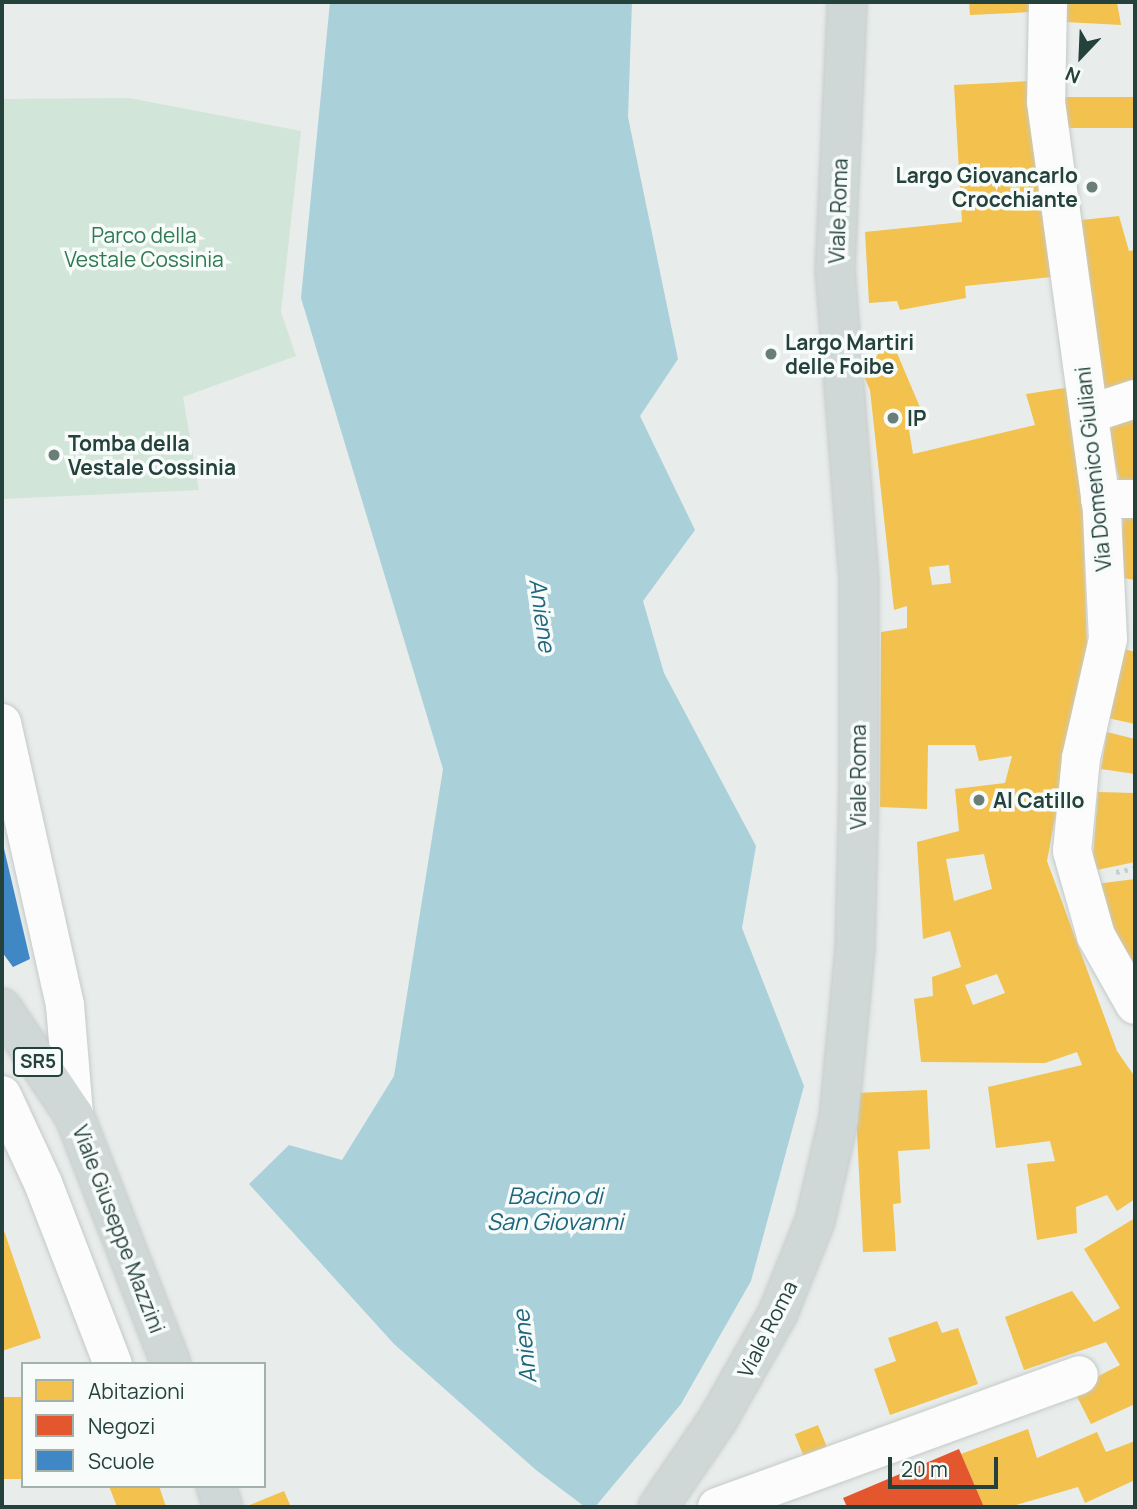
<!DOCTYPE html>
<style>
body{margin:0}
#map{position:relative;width:1137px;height:1509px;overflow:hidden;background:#e8edeb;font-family:Manrope,sans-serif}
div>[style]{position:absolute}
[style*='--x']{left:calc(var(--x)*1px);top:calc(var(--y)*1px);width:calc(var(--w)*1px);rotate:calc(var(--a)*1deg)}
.green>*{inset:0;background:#d1e5d9}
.water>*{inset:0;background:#aad0da}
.homes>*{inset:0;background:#f2c14e;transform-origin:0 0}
.shops>*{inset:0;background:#e4572e}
.schools>*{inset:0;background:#3f88c5}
.path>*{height:4.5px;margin-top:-2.25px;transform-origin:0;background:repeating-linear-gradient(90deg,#c7cecd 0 3.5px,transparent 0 8.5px)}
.roads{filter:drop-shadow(0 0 2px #c5cac8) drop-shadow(0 0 2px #c5cac8)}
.minor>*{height:38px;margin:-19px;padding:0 19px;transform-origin:19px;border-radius:19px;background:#fcfcfc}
.major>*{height:38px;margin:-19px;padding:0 19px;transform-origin:19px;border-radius:19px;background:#cfd8d6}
.dots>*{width:19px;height:19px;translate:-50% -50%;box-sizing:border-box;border:4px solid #f7fbf9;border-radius:50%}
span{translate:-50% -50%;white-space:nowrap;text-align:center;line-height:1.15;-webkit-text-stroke:7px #f7fbf9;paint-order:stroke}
.shield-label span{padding:2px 5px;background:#f7fbf9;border:2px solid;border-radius:5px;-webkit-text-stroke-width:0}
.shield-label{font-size:19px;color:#24413c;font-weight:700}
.poi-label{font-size:21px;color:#24413c;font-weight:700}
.right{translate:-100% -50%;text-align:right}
.left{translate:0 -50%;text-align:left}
.street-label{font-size:21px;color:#24413c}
.park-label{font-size:21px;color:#2e7951}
.water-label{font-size:23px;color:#1d667e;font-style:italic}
.frame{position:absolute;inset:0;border:4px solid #24413c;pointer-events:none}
.legend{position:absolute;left:21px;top:1362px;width:245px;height:126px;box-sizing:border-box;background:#f7fbf9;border:2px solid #a3b1ad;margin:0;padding:9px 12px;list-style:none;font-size:21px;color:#24413c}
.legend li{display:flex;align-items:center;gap:14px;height:35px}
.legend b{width:35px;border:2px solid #a3b1ad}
.north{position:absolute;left:1046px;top:21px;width:70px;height:70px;-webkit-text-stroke:5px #f7fbf9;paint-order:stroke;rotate:203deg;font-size:19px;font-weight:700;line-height:28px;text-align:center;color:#24413c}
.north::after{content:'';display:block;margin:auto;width:24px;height:32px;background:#24413c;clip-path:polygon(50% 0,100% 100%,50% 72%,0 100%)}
.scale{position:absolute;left:888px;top:1457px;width:110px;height:32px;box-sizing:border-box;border:4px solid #24413c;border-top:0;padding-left:9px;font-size:21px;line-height:24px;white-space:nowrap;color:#24413c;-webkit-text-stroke:5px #f7fbf9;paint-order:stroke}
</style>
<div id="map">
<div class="green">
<i style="clip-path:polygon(129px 98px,301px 131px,281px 312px,296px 356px,183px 397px,199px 490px,2px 499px,2px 99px)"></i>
</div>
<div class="water">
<i style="clip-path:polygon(330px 2px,632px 2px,628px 117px,678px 359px,640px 416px,695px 530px,643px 601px,664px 673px,756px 846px,742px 928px,804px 1086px,751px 1281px,681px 1404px,595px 1507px,585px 1507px,536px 1470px,394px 1344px,249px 1184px,289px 1145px,342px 1160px,394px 1076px,443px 769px,301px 298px)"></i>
</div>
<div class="homes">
<i style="clip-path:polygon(969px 2px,1030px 2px,1031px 12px,970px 15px)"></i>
<i style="clip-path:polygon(1074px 2px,1117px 2px,1121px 25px,1066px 22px,1065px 4px)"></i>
<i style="clip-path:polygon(1030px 81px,1051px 277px,965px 286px,966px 298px,900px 310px,897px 301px,869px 303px,865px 232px,962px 222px,954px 85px)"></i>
<i style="left:1135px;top:97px;width:31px;height:74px;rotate:90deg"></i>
<i style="clip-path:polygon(1119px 216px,1129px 251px,1135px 250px,1135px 390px,1105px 400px,1072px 221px)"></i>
<i style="clip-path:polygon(evenodd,894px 346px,925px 419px,908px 424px,913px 454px,1035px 425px,1026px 394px,1071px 387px,1081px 457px,1087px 647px,1047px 861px,1117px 1051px,1135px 1077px,1135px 1199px,1117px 1211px,1107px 1195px,1076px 1207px,1077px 1233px,1037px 1240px,1027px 1164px,1055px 1161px,1050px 1141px,996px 1148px,988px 1087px,1082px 1065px,1077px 1052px,1045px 1063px,921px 1062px,914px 999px,933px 996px,932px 977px,961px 967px,950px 931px,923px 939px,917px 842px,959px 831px,955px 789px,1005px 783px,1012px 756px,979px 761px,975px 745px,928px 745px,927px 809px,880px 807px,881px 632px,907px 628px,907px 606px,894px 610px,870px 390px,863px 374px,878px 354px,894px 346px,949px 565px,951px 583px,932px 585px,929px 567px,949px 565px,894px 346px,984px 854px,992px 889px,954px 901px,946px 859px,984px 854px,894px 346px,997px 974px,1005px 993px,973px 1005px,965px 985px,997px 974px)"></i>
<i style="clip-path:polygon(1135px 413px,1135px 483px,1120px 482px,1105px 423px)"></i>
<i style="clip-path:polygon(1124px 508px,1135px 509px,1135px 580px,1118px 577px)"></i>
<i style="clip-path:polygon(1121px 648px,1135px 652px,1135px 724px,1103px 717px)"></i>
<i style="clip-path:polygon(1107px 732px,1135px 739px,1135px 774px,1101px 769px)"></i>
<i style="clip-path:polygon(1098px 792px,1135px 793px,1135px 862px,1092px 871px)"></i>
<i style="clip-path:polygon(1135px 879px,1135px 986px,1088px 885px)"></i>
<i style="clip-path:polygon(927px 1090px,930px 1149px,898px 1151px,901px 1203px,893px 1204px,896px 1251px,863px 1252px,855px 1093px)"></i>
<i style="clip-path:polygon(1135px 1218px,1135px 1404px,1091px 1424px,1073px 1389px,1120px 1365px,1106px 1342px,1024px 1370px,1005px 1317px,1072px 1291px,1094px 1322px,1120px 1308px,1084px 1249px)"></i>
<i style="clip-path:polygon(2px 1225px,41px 1338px,2px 1351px)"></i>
<i style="clip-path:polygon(937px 1321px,942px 1333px,958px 1328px,978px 1384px,890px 1415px,874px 1369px,896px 1361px,888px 1338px)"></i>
<i style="left:23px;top:1397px;width:82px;height:22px;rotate:90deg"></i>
<i style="left:818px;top:1425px;width:27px;height:25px;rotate:68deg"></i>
<i style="clip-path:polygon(1028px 1429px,1037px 1458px,1097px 1432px,1106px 1452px,1135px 1441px,1135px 1480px,1085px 1503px,1078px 1487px,1009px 1507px,984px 1507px,961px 1454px)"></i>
<i style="clip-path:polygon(109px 1486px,159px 1486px,166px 1507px,117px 1507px)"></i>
<i style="clip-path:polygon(284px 1491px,291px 1507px,245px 1507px)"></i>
</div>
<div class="shops">
<i style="clip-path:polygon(959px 1449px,984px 1507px,847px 1507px,843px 1498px)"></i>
</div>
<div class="schools">
<i style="clip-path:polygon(2px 840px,30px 959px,13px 967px,2px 952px)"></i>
</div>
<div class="path">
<i style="--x:1116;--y:872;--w:19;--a:-12"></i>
</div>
<div class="roads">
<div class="minor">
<i style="--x:1048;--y:2;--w:100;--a:91.1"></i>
<i style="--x:1046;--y:102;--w:415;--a:82.2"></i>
<i style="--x:1102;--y:513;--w:126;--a:87.3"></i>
<i style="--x:1108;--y:639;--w:122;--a:102.8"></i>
<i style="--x:1081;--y:758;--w:93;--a:95.5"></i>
<i style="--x:1072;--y:851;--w:88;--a:74.2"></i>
<i style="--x:1096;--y:936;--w:79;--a:60.5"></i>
<i style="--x:1089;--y:414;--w:48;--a:-18.1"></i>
<i style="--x:1100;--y:499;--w:35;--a:0"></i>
<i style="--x:2;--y:723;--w:289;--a:77.4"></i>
<i style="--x:65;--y:1005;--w:110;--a:85.3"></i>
<i style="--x:2;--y:1095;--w:97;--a:65"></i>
<i style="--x:43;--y:1183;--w:194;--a:68.9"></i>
<i style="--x:717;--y:1507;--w:385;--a:-20"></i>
</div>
<div class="major">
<i style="--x:2;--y:1008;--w:129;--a:56.1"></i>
<i style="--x:74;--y:1115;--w:267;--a:68.7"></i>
<i style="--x:216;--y:1486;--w:22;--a:72"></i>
<i style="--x:658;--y:1507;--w:107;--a:-55.7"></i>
<i style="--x:718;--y:1419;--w:122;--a:-60.5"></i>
<i style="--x:778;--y:1313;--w:99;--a:-68.1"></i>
<i style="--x:815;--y:1221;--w:106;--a:-76.9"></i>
<i style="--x:839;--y:1118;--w:171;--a:-84.6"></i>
<i style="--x:855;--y:948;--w:161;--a:-88.6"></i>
<i style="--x:859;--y:787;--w:206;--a:-90"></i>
<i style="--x:859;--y:581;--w:311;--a:-94.4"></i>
<i style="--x:835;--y:271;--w:269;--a:-87.4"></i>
</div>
</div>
<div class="dots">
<i style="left:1092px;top:187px;background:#697d79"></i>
<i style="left:771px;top:354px;background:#697d79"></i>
<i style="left:893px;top:418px;background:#697d79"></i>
<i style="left:54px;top:455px;background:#697d79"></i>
<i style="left:979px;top:800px;background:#697d79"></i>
</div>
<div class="shield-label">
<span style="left:38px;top:1062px">SR5</span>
</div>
<div class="poi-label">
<span class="right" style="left:1078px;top:187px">Largo Giovancarlo<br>Crocchiante</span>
<span class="left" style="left:785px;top:354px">Largo Martiri<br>delle Foibe</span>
<span class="left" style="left:907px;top:418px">IP</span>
<span class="left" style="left:68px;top:455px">Tomba della<br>Vestale Cossinia</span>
<span class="left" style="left:993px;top:800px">Al Catillo</span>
</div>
<div class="street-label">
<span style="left:838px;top:211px;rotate:-88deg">Viale Roma</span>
<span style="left:1093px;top:469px;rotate:-96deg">Via Domenico Giuliani</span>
<span style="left:858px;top:777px;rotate:-90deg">Viale Roma</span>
<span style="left:119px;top:1229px;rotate:69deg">Viale Giuseppe Mazzini</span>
<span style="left:767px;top:1329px;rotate:-63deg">Viale Roma</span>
</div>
<div class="park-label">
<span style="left:144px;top:247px">Parco della<br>Vestale Cossinia</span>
</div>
<div class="water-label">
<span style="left:543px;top:615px;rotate:82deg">Aniene</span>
<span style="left:555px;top:1208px">Bacino di<br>San Giovanni</span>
<span style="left:524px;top:1347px;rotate:-96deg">Aniene</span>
</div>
<div class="frame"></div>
<ul class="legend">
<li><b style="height:19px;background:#f2c14e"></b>Abitazioni</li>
<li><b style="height:19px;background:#e4572e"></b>Negozi</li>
<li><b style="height:19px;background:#3f88c5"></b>Scuole</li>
</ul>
<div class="north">N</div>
<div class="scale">20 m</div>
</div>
